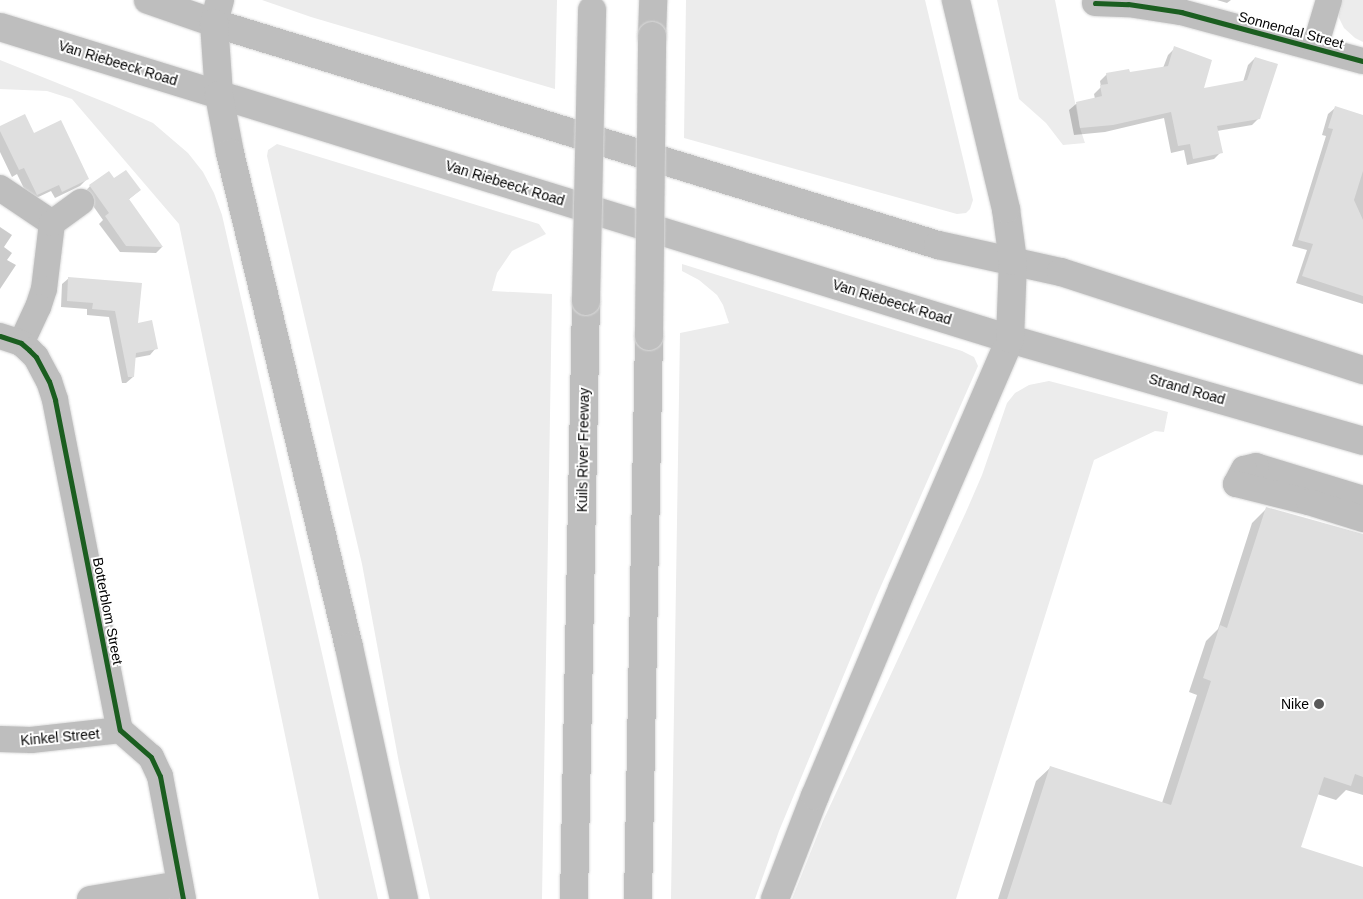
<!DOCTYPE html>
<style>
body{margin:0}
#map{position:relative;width:1363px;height:899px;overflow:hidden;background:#fff;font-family:Helvetica,sans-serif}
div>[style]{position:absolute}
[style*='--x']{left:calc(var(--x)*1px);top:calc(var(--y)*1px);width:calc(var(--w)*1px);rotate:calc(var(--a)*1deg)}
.green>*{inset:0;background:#ececec}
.shadow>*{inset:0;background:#0003}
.building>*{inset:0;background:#dfdfdf}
.roads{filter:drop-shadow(0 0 1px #dbdbdb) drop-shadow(0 0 1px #dbdbdb)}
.minor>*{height:26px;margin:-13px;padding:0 13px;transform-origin:13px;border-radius:13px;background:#bebebe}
.major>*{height:28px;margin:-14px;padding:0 14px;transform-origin:14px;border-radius:14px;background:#bebebe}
.highway>*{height:28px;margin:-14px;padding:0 14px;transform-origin:14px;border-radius:14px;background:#bebebe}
.bridges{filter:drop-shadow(0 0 1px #dbdbdb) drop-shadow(0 0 1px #dbdbdb)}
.highway-bridge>*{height:28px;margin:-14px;padding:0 14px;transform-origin:14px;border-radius:14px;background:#bebebe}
.cycleway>*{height:5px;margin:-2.5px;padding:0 2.5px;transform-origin:2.5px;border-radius:2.5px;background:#1b5e20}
.dots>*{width:14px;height:14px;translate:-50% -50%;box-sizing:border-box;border:2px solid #fff;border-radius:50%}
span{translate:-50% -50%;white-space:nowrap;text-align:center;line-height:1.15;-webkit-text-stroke:4px #fff;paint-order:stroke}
.street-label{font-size:14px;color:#000}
.poi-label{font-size:14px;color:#000}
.right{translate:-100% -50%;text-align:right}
</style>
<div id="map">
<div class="green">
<i style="clip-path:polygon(262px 0,557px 0,555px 89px,311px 17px)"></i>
<i style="clip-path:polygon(686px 0,925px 0,973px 200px,970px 209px,966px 213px,957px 214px,684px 138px)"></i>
<i style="clip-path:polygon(997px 0,1055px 0,1080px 128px,1085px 143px,1063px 145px,1046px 123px,1019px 99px)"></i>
<i style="clip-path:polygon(1340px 0,1363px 0,1363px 42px,1355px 38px,1344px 28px,1339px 18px,1338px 7px)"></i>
<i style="clip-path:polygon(0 60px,112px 105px,153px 123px,188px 153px,203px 172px,214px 193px,222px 215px,378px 899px,319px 899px,179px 224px,72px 99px,47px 91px,0 89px)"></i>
<i style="clip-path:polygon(277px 144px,539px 224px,546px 234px,512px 251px,497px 273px,492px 291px,552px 294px,542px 899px,430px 899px,399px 763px,362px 564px,267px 156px,268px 150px)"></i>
<i style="clip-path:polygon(682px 264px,962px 351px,974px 357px,978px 366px,877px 595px,779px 831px,755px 899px,671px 899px,680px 333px,729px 323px,723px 305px,717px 295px,699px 280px,682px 271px)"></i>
<i style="clip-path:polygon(1049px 381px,1168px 412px,1164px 432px,1155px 431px,1094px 460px,956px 899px,792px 899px,823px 821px,966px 512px,982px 475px,1007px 403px,1015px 393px,1029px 385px)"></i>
</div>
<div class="shadow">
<i style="clip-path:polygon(1217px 0,1231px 0,1227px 3px)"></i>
<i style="clip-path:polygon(1175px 48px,1202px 90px,1243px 82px,1248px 65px,1255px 58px,1259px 118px,1252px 125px,1217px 131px,1221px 152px,1214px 159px,1187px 165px,1184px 150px,1171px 153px,1164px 118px,1105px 132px,1074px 135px,1069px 110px,1076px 104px,1095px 99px,1094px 94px,1101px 87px,1100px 81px,1107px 74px,1129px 73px,1163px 68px,1168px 55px)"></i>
<i style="clip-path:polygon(1335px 108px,1363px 116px,1363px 304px,1296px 283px,1307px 250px,1292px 246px,1326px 136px,1322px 135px,1328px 114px)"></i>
<i style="clip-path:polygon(0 127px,33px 134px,87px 179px,80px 186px,55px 198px,51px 191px,30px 201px,17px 174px,12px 177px,0 152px)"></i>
<i style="clip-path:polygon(114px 180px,140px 190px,128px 200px,162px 247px,156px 253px,120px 252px,99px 224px,103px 220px,84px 193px,90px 186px)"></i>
<i style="clip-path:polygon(0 227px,12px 235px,4px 247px,12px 253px,7px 260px,16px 265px,0 289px)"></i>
<i style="clip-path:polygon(69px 278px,137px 324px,156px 348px,150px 355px,134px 358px,133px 377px,126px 383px,122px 383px,109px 317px,87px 315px,87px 309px,61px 307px,62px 284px)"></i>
<i style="clip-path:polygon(1267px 508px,1363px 535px,1363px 795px,1346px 790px,1336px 800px,1317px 794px,1300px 848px,1363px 868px,1363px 899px,998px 899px,1036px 781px,1051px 767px,1162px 803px,1197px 695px,1189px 692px,1206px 641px,1218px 629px,1252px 523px)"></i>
</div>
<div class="building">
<i style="clip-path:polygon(1174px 46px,1212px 60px,1204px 88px,1247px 80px,1255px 57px,1278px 64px,1260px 119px,1217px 126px,1223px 153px,1193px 159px,1190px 144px,1178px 146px,1171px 112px,1113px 125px,1080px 128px,1076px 102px,1102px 96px,1100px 85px,1108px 84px,1106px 73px,1129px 69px,1130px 72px,1168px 66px)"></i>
<i style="clip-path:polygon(1335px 106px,1363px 115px,1363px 171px,1354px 200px,1363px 220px,1363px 296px,1302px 276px,1313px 244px,1298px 240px,1333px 129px,1328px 128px)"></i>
<i style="clip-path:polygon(25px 114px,34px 133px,61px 120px,89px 179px,62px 192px,59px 185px,37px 195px,24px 168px,19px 170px,0 131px,0 126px)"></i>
<i style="clip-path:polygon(126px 170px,141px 190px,129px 199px,163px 247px,126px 246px,105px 216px,109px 213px,89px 185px,109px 171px,114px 178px)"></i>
<i style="clip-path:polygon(68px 277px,142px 283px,138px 323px,152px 320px,158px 349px,136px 353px,134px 377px,128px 377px,115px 311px,92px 309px,93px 303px,67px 301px)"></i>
<i style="clip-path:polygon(1266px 507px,1363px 534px,1363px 777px,1355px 774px,1351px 786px,1324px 777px,1301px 847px,1363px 867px,1363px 899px,1007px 899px,1050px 766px,1171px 805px,1211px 681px,1203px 678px,1220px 625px,1227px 628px)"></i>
</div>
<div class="roads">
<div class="minor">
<i style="--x:1095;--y:3;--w:33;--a:2"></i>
<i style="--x:1128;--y:4;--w:54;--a:8.6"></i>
<i style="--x:1181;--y:12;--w:188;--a:15.1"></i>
<i style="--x:1315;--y:47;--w:49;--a:-73.4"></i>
<i style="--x:0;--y:188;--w:63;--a:33.9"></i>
<i style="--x:52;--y:223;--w:66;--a:96.9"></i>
<i style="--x:44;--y:289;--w:19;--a:108"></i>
<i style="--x:38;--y:307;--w:40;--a:115"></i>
<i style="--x:52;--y:223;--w:36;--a:-36"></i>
<i style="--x:0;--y:336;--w:22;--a:18"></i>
<i style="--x:21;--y:343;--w:11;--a:41"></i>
<i style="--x:29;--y:350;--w:10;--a:45"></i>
<i style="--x:36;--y:357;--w:27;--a:62"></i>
<i style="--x:49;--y:381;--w:20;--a:72"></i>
<i style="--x:55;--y:400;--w:336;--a:78.9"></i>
<i style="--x:120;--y:730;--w:41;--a:41.1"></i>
<i style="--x:151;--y:757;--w:21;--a:65"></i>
<i style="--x:160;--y:776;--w:125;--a:79.4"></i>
<i style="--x:1363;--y:499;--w:112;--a:-162.9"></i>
<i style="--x:1256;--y:466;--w:12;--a:166"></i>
<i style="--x:1244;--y:469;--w:17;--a:118"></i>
<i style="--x:1236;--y:484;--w:75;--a:13.9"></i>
<i style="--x:1309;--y:502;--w:57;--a:17.5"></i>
<i style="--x:0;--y:739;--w:31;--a:2"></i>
<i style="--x:31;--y:740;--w:90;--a:-6.4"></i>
<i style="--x:90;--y:899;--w:91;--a:-9.5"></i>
</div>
<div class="major">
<i style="--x:148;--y:0;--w:70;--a:19.2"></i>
<i style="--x:214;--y:23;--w:757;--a:17.05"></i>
<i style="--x:938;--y:245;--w:126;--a:12.4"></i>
<i style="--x:1061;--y:272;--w:318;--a:18"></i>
<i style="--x:0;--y:27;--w:1057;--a:17.17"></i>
<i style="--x:1010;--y:339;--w:367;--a:16.1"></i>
</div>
<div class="highway">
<i style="--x:220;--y:0;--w:24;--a:105"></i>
<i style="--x:214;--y:23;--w:72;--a:86"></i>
<i style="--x:219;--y:95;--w:59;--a:79.3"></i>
<i style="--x:230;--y:153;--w:508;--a:76.46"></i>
<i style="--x:349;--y:647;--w:258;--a:77.7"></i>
<i style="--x:652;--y:36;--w:36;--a:-88"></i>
<i style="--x:574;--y:899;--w:598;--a:-88.85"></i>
<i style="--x:638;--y:899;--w:563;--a:-88.88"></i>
<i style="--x:775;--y:899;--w:110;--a:-68.8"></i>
<i style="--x:815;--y:796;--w:225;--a:-67.2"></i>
<i style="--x:902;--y:589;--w:272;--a:-66.6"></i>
<i style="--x:1010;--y:339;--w:78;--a:-87.8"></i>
<i style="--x:1013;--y:261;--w:52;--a:-97.7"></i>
<i style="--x:1006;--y:209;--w:215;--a:-103.5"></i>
</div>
</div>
<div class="bridges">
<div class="highway-bridge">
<i style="--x:586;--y:301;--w:291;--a:-88.8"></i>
<i style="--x:649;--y:336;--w:300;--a:-89.4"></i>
</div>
</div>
<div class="cycleway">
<i style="--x:1095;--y:3;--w:33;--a:2"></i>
<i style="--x:1128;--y:4;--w:54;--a:8.6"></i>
<i style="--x:1181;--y:12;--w:188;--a:15.1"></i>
<i style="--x:0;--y:336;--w:22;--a:18"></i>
<i style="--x:21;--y:343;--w:11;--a:41"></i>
<i style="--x:29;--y:350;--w:10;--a:45"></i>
<i style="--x:36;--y:357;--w:27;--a:62"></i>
<i style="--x:49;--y:381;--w:20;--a:72"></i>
<i style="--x:55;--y:400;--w:336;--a:78.9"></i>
<i style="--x:120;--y:730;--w:41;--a:41.1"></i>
<i style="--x:151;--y:757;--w:21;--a:65"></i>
<i style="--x:160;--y:776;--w:125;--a:79.4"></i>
</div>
<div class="dots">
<i style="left:1319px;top:704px;background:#595959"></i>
</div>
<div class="street-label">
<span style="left:1291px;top:30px;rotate:15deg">Sonnendal Street</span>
<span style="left:118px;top:63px;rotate:17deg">Van Riebeeck Road</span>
<span style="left:505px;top:183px;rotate:17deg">Van Riebeeck Road</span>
<span style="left:892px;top:302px;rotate:17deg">Van Riebeeck Road</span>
<span style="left:1187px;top:389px;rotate:16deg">Strand Road</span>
<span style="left:583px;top:450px;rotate:-89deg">Kuils River Freeway</span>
<span style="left:108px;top:611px;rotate:79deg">Botterblom Street</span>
<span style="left:60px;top:737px;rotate:-5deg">Kinkel Street</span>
</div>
<div class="poi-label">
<span class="right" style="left:1309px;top:704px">Nike</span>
</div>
</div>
